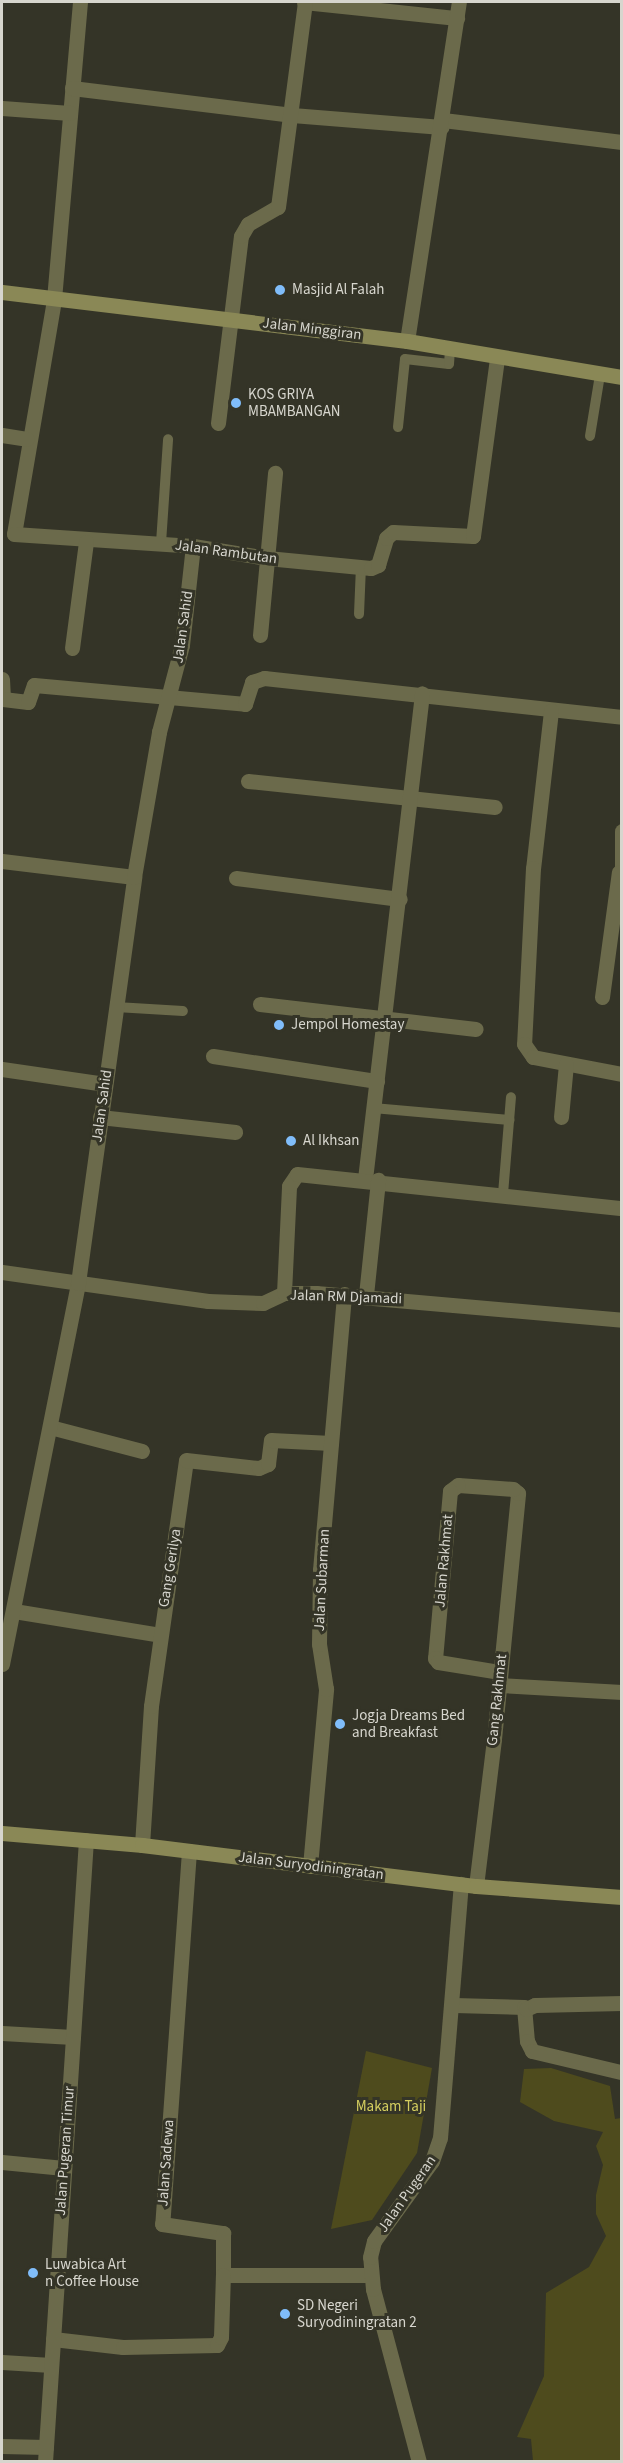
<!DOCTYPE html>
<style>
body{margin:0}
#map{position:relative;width:623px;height:2463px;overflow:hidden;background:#343427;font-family:"Source Sans 3",sans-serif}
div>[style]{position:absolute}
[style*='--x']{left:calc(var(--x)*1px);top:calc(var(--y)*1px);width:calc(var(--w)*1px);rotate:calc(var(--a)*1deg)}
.green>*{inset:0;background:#4e4b1d}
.lane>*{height:10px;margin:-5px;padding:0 5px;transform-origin:5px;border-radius:5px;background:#6b6a4b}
.street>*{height:15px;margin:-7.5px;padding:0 7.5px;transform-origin:7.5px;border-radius:7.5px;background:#6b6a4b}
.secondary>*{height:15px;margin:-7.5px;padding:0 7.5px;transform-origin:7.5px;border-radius:7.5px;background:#8a8856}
.dots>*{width:16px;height:16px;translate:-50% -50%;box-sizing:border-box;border:3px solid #343427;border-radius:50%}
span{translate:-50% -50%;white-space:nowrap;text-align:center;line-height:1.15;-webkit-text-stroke:6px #343427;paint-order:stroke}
.poi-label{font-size:15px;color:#d7d6ce}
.left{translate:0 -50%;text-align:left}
.street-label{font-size:15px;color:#d7d6ce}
.park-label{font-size:15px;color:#d4ce5f}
.frame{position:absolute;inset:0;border:3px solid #d7d6ce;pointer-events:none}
</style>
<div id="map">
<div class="green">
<i style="clip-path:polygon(366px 2051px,432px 2068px,417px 2153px,372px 2220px,331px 2229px)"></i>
<i style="clip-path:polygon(551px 2068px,610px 2086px,615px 2119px,621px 2118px,621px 2461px,533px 2461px,531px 2439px,517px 2437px,544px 2376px,546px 2293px,589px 2267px,606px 2236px,596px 2214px,596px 2195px,603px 2165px,596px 2146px,603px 2132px,554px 2121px,520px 2102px,524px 2069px)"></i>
</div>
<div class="lane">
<i style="--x:398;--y:427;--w:68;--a:-84.1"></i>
<i style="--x:405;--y:359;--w:44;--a:6.5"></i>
<i style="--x:449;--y:364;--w:15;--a:-86"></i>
<i style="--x:590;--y:436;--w:62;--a:-80.7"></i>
<i style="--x:161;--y:543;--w:104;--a:-86.1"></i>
<i style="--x:359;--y:614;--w:47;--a:-87.6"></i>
<i style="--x:116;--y:1007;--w:67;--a:3.4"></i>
<i style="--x:373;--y:1108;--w:137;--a:5"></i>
<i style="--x:503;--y:1194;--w:97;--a:-85.3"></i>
</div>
<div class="street">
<i style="--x:80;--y:2;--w:299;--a:95"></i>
<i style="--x:54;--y:300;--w:237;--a:99.7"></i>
<i style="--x:14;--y:534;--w:179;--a:3.8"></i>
<i style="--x:193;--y:546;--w:75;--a:9.2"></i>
<i style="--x:267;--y:558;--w:104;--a:5.5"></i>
<i style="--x:371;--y:568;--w:8;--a:-23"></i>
<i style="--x:378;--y:565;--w:28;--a:-73"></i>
<i style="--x:386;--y:538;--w:9;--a:-41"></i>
<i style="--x:393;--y:532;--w:80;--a:2.9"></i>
<i style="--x:473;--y:536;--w:180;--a:-82.3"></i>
<i style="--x:304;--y:2;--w:154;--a:6"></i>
<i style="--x:72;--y:88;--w:222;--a:7"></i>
<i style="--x:292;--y:115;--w:150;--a:4.6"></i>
<i style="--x:2;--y:108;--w:68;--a:4.2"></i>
<i style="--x:443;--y:120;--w:180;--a:7"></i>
<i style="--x:407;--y:341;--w:343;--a:-81.3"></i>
<i style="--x:218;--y:423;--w:188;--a:-83"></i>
<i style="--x:241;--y:236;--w:14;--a:-60"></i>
<i style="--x:248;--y:224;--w:34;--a:-30"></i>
<i style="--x:278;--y:207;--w:207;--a:-82.5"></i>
<i style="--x:2;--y:435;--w:25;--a:9"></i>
<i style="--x:260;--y:635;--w:163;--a:-84.7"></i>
<i style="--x:72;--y:648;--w:107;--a:-82.5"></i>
<i style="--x:2;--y:679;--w:20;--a:87"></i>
<i style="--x:3;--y:699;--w:25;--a:7"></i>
<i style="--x:28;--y:702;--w:18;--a:-71"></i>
<i style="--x:34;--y:685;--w:212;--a:5.1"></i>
<i style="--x:245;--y:704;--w:23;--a:-72"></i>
<i style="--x:252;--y:682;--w:13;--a:-18"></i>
<i style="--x:264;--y:678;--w:360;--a:6.2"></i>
<i style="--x:551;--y:711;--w:158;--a:96.5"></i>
<i style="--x:533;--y:868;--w:176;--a:92.9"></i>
<i style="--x:524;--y:1044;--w:16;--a:55"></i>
<i style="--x:533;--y:1057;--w:91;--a:10.8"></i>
<i style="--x:248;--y:781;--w:248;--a:6"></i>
<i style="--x:622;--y:831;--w:41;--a:90"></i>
<i style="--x:2;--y:861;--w:133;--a:6.9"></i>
<i style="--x:236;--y:878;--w:165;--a:7.3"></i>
<i style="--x:602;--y:997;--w:126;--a:-82.3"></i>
<i style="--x:260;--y:1004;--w:217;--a:6.6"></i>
<i style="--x:213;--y:1056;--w:166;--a:8.7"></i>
<i style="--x:2;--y:1069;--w:104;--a:8.3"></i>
<i style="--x:100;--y:1117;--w:136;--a:6.3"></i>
<i style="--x:561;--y:1117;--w:53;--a:-84.6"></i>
<i style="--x:365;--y:1179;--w:489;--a:-83.3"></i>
<i style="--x:2;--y:1272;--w:208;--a:8"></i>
<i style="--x:208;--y:1301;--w:55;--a:2.1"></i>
<i style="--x:263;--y:1303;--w:23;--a:-25"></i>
<i style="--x:284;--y:1293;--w:32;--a:0"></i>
<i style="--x:316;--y:1293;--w:307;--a:5"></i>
<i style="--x:284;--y:1293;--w:107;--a:-87.3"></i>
<i style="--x:289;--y:1186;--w:14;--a:-56"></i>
<i style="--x:297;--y:1174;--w:327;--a:6"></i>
<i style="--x:366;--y:1295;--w:116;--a:-84"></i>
<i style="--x:50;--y:1427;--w:95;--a:14.6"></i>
<i style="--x:14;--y:1611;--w:148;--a:9.3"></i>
<i style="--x:2;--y:1664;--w:389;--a:-78.7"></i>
<i style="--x:78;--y:1283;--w:410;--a:-82.1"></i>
<i style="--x:134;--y:877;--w:147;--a:-80.2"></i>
<i style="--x:159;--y:732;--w:90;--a:-75.2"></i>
<i style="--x:182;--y:645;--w:100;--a:-83.7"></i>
<i style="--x:499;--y:1685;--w:123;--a:3.3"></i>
<i style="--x:142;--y:1845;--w:139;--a:-86.3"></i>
<i style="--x:151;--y:1706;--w:248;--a:-81.9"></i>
<i style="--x:186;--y:1460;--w:73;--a:6.3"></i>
<i style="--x:259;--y:1468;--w:10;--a:-24"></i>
<i style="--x:268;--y:1464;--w:24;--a:-83"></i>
<i style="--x:271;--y:1440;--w:60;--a:2.9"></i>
<i style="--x:189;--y:1851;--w:374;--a:94.1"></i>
<i style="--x:162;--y:2224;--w:62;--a:8.4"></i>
<i style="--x:223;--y:2233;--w:42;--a:90"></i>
<i style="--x:223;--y:2275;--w:148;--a:0"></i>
<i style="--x:310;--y:1866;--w:178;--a:-84.8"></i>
<i style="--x:326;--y:1689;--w:46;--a:-98.8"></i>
<i style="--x:319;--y:1644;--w:74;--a:-89.2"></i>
<i style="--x:320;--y:1570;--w:277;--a:-85"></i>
<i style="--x:476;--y:1886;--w:148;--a:-83"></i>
<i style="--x:494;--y:1739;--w:247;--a:-84.4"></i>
<i style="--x:518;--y:1493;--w:6;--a:-141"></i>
<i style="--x:513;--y:1489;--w:55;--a:-175.8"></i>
<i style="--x:458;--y:1485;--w:10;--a:143"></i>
<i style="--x:450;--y:1491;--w:168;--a:95.1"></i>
<i style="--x:435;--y:1658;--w:5;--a:53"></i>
<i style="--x:438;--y:1662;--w:63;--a:9.2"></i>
<i style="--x:454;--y:2005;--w:70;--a:1.6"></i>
<i style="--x:524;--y:2007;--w:34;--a:85"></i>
<i style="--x:527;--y:2041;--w:11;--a:63"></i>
<i style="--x:532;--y:2051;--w:91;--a:13.3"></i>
<i style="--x:526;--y:2009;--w:10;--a:-24"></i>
<i style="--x:535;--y:2005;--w:87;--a:-1.3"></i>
<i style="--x:2;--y:2033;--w:71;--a:3.2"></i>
<i style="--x:2;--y:2162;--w:62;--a:5.5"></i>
<i style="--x:53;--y:2339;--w:70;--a:6.5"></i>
<i style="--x:123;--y:2347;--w:94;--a:-1.2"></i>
<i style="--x:217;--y:2345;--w:9;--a:-63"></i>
<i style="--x:221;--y:2337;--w:62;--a:-88.2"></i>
<i style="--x:2;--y:2362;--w:49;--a:3.5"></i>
<i style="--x:2;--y:2446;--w:44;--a:1.3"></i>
<i style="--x:45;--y:2462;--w:623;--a:-86.23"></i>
<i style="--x:419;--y:2462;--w:179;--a:-104.9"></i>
<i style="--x:373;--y:2289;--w:32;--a:-95"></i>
<i style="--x:370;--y:2257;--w:16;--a:-76"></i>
<i style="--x:374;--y:2241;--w:99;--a:-54.1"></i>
<i style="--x:432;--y:2161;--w:24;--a:-71"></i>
<i style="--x:440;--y:2138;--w:255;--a:-85.3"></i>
</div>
<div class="secondary">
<i style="--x:2;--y:292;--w:408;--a:6.9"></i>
<i style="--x:407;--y:341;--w:218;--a:9.5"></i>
<i style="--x:2;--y:1833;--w:141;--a:4.9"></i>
<i style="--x:142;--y:1845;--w:337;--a:7"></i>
<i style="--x:476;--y:1886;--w:146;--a:4.3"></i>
</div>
<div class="dots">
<i style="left:280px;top:290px;background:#80bdfa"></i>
<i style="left:236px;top:403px;background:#80bdfa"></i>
<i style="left:279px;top:1025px;background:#80bdfa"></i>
<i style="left:291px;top:1141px;background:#80bdfa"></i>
<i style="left:340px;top:1724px;background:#80bdfa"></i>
<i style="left:33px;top:2273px;background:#80bdfa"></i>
<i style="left:285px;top:2314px;background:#80bdfa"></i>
</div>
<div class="poi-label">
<span class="left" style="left:292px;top:290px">Masjid Al Falah</span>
<span class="left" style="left:248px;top:403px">KOS GRIYA<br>MBAMBANGAN</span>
<span class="left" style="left:291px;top:1025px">Jempol Homestay</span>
<span class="left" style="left:303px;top:1141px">Al Ikhsan</span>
<span class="left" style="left:352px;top:1724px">Jogja Dreams Bed<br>and Breakfast</span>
<span class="left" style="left:45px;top:2273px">Luwabica Art<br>n Coffee House</span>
<span class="left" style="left:297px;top:2314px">SD Negeri<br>Suryodiningratan 2</span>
</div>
<div class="street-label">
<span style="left:312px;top:329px;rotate:7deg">Jalan Minggiran</span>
<span style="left:226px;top:552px;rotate:8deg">Jalan Rambutan</span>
<span style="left:183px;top:627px;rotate:-82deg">Jalan Sahid</span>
<span style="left:102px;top:1106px;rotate:-82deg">Jalan Sahid</span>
<span style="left:346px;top:1297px;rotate:2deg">Jalan RM Djamadi</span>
<span style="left:444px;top:1561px;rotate:-85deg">Jalan Rakhmat</span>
<span style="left:170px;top:1568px;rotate:-81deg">Gang Gerilya</span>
<span style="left:322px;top:1580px;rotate:-87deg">Jalan Subarman</span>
<span style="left:497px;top:1700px;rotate:-84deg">Gang Rakhmat</span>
<span style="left:311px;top:1866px;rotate:7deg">Jalan Suryodiningratan</span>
<span style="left:65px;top:2151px;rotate:-86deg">Jalan Pugeran Timur</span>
<span style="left:166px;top:2163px;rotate:-86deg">Jalan Sadewa</span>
<span style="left:407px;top:2194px;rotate:-55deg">Jalan Pugeran</span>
</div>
<div class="park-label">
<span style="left:391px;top:2107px">Makam Taji</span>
</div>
<div class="frame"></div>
</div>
